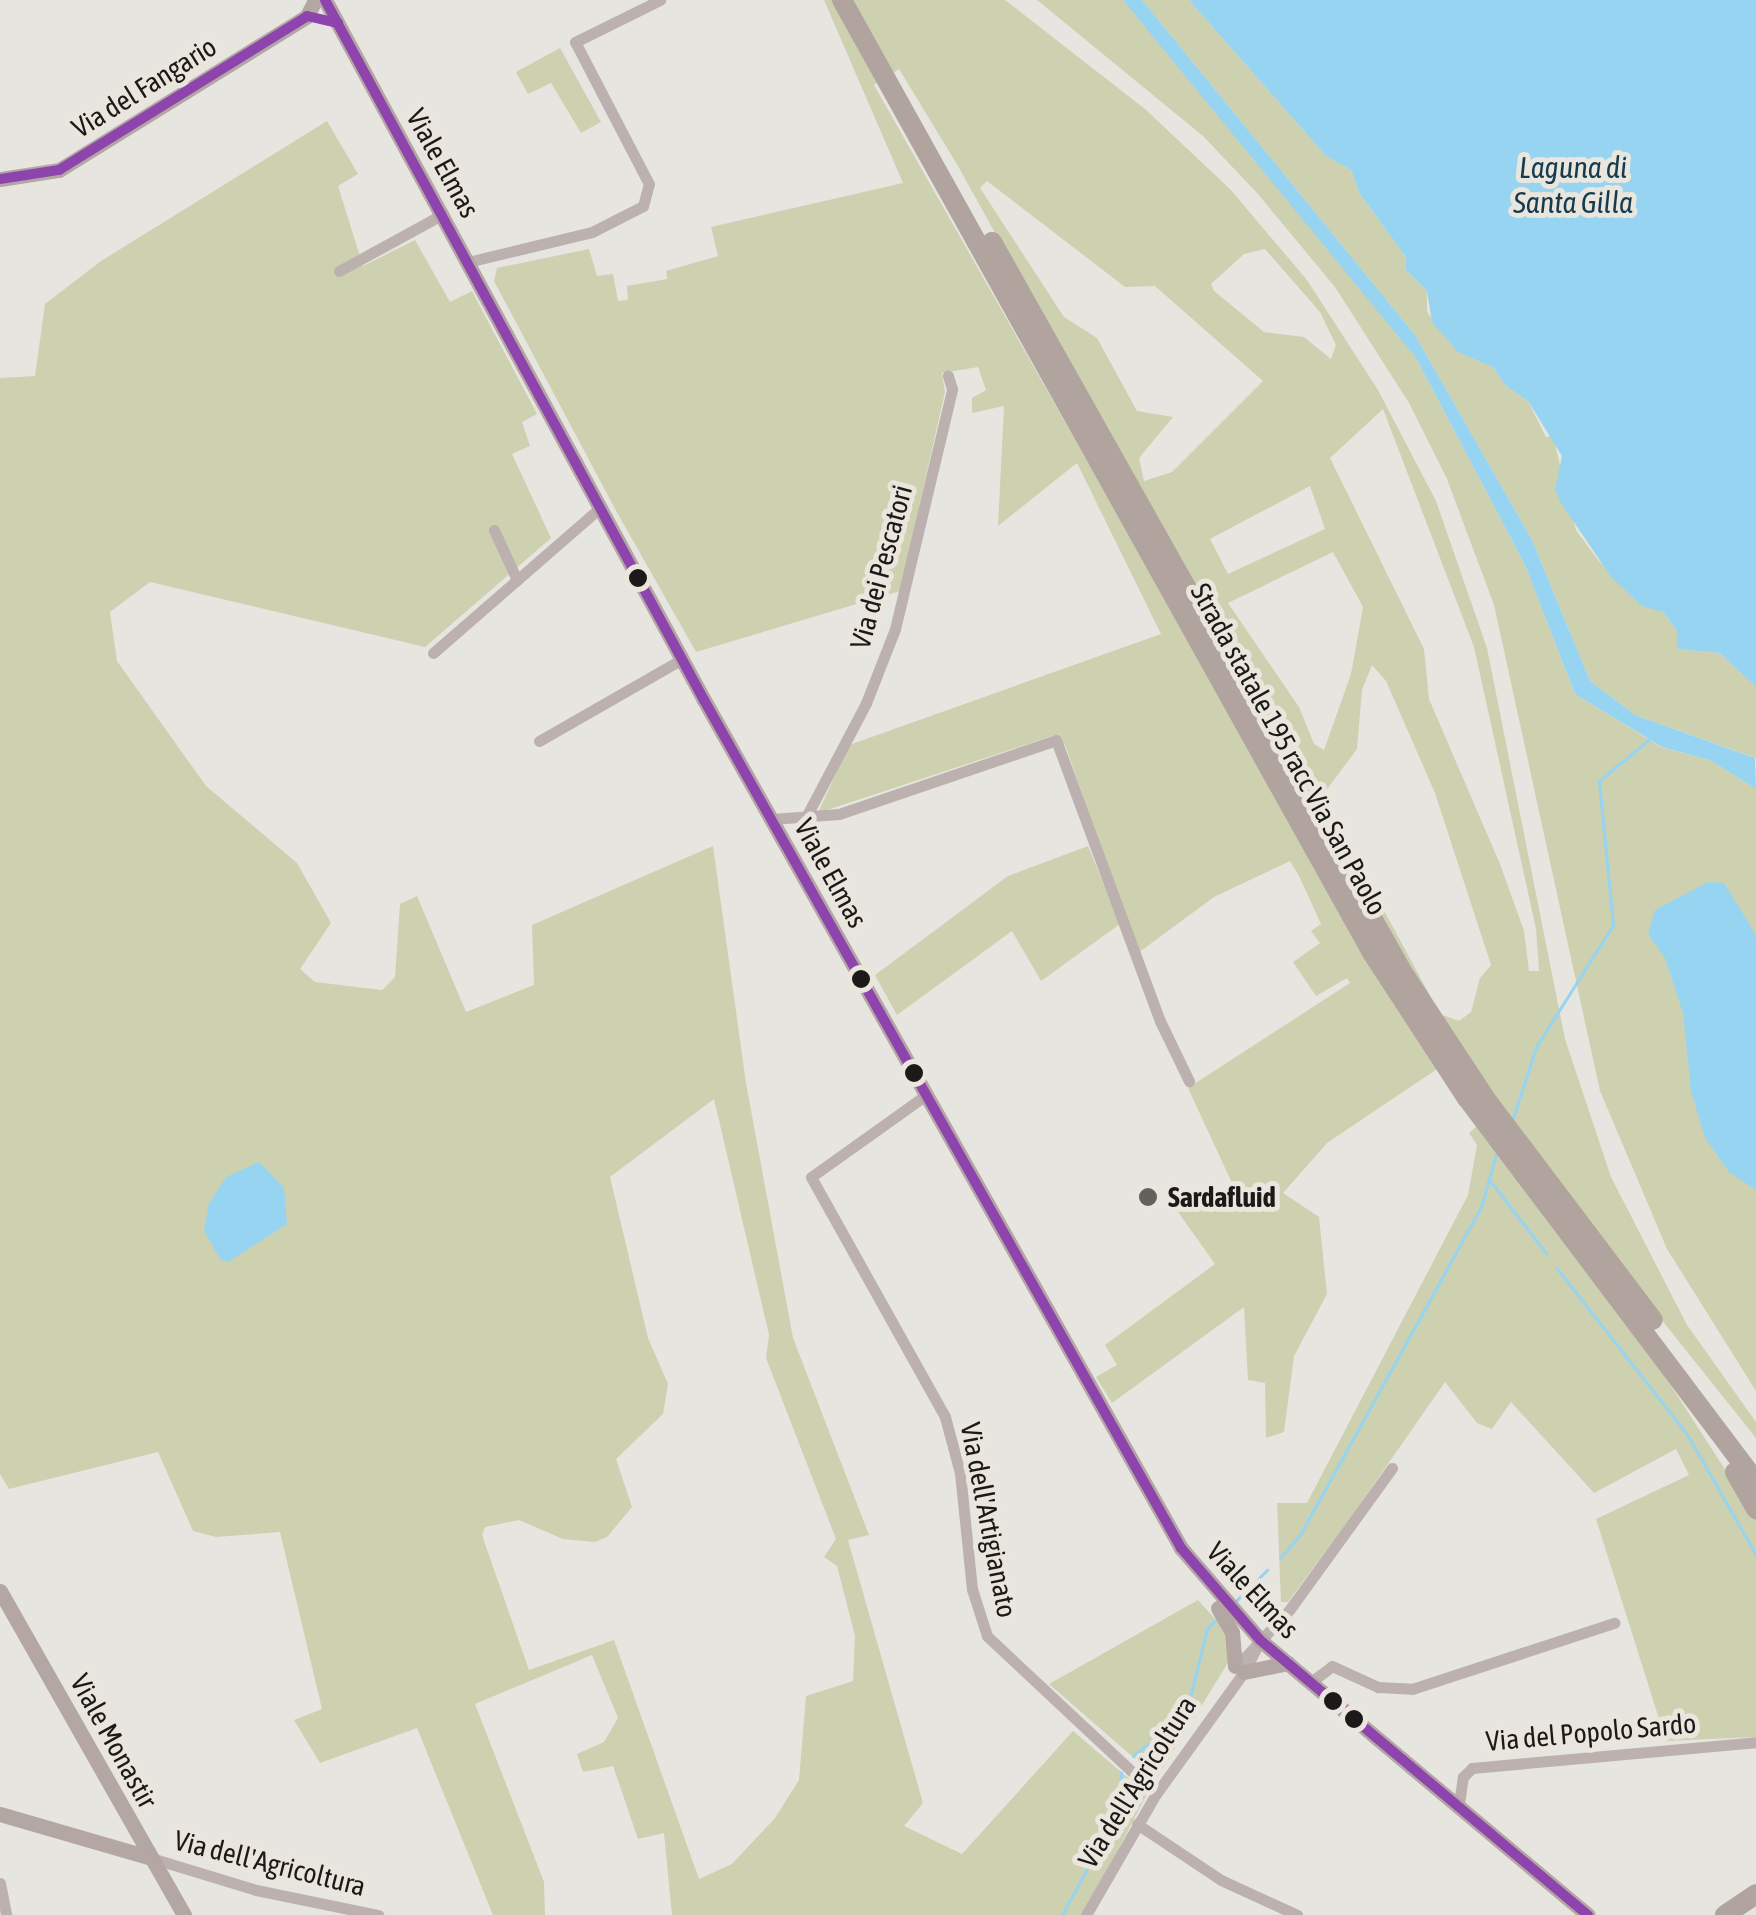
<!DOCTYPE html>
<style>
body{margin:0}
#map{position:relative;width:1756px;height:1915px;overflow:hidden;background:#e7e5e0;font-family:"Asap Condensed",sans-serif}
div>[style]{position:absolute}
[style*='--x']{left:calc(var(--x)*1px);top:calc(var(--y)*1px);width:calc(var(--w)*1px);rotate:calc(var(--a)*1deg)}
.green>*{inset:0;background:#cdd1b0}
.water>*{inset:0;background:#96d4f2}
.stream>*{height:2.5px;margin:-1.25px;padding:0 1.25px;transform-origin:1.25px;border-radius:1.25px;background:#96d4f2}
.street>*{height:11px;margin:-5.5px;padding:0 5.5px;transform-origin:5.5px;border-radius:5.5px;background:#bcb1ae}
.secondary>*{height:15px;margin:-7.5px;padding:0 7.5px;transform-origin:7.5px;border-radius:7.5px;background:#b4a6a2}
.highway>*{height:20px;margin:-10px;padding:0 10px;transform-origin:10px;border-radius:10px;background:#b1a49f}
.bus-1>*{height:10px;margin:-5px;padding:0 5px;transform-origin:5px;border-radius:5px;background:#8e44ad}
.dots>*{width:28px;height:28px;translate:-50% -50%;box-sizing:border-box;border:5px solid #eae6dd;border-radius:50%}
span{translate:-50% -50%;white-space:nowrap;text-align:center;line-height:1.15;-webkit-text-stroke:10px #eae6dd;paint-order:stroke}
.street-label{font-size:28px;color:#1c1a18}
.poi-label{font-size:28px;color:#1c1a18;font-weight:700}
.left{translate:0 -50%;text-align:left}
.water-label{font-size:30px;color:#143b4e;font-style:italic}
</style>
<div id="map">
<div class="green">
<i style="clip-path:polygon(evenodd,824px 0,1005px 0,1145px 109px,1230px 189px,1307px 280px,1378px 390px,1436px 501px,1487px 648px,1565px 1039px,1611px 1177px,1687px 1325px,1756px 1422px,1756px 1438px,1657px 1314px,1636px 1332px,1756px 1517px,1756px 1737px,1666px 1741px,1596px 1519px,1689px 1475px,1676px 1449px,1594px 1493px,1511px 1402px,1492px 1429px,1477px 1423px,1445px 1382px,1351px 1517px,1288px 1602px,1281px 1602px,1277px 1503px,1307px 1503px,1468px 1195px,1477px 1145px,1469px 1133px,1477px 1126px,1437px 1069px,1327px 1143px,1283px 1193px,1319px 1217px,1327px 1294px,1294px 1356px,1284px 1432px,1266px 1438px,1265px 1383px,1248px 1380px,1244px 1307px,1112px 1403px,1096px 1377px,1117px 1365px,1105px 1345px,1215px 1264px,1178px 1212px,1196px 1210px,1232px 1183px,1188px 1088px,1350px 983px,1347px 978px,1316px 996px,1293px 962px,1320px 943px,1311px 931px,1321px 924px,1299px 876px,1290px 861px,1214px 897px,1138px 953px,1065px 745px,1055px 735px,818px 813px,849px 745px,1161px 634px,1077px 463px,998px 526px,1004px 406px,972px 413px,972px 398px,986px 390px,978px 367px,942px 373px,945px 392px,900px 591px,696px 652px,614px 507px,494px 281px,497px 268px,589px 249px,597px 276px,613px 274px,618px 301px,628px 300px,627px 286px,667px 279px,666px 271px,718px 256px,711px 227px,903px 183px,824px 0,899px 69px,958px 166px,1318px 816px,1269px 782px,874px 85px,899px 69px,824px 0,987px 181px,1125px 287px,1155px 286px,1263px 381px,1172px 472px,1144px 481px,1139px 458px,1173px 417px,1137px 411px,1097px 338px,1064px 317px,980px 188px,987px 181px,824px 0,1265px 249px,1320px 312px,1336px 345px,1331px 359px,1304px 337px,1264px 332px,1214px 291px,1211px 284px,1244px 254px,1265px 249px,824px 0,1383px 409px,1474px 647px,1536px 929px,1539px 971px,1529px 971px,1524px 931px,1500px 864px,1429px 699px,1424px 649px,1330px 458px,1383px 409px,824px 0,1310px 486px,1325px 529px,1228px 574px,1210px 539px,1310px 486px,824px 0,1333px 552px,1363px 607px,1351px 674px,1324px 750px,1314px 744px,1299px 707px,1228px 603px,1333px 552px,824px 0,1372px 665px,1386px 681px,1435px 793px,1491px 965px,1480px 978px,1471px 1012px,1459px 1021px,1440px 1014px,1322px 796px,1357px 749px,1362px 690px,1372px 665px)"></i>
<i style="clip-path:polygon(1037px 0,1123px 0,1333px 249px,1416px 358px,1525px 565px,1575px 694px,1661px 747px,1710px 760px,1756px 789px,1756px 1391px,1667px 1249px,1600px 1091px,1494px 605px,1447px 479px,1409px 403px,1335px 287px,1257px 193px,1203px 136px)"></i>
<i style="clip-path:polygon(1142px 0,1189px 0,1326px 156px,1351px 170px,1360px 194px,1405px 256px,1406px 270px,1427px 291px,1427px 312px,1447px 339px,1493px 367px,1506px 386px,1528px 401px,1546px 437px,1553px 436px,1576px 530px,1598px 560px,1642px 605px,1663px 612px,1677px 631px,1678px 649px,1720px 653px,1756px 687px,1756px 758px,1635px 715px,1590px 681px,1532px 540px,1415px 335px)"></i>
<i style="clip-path:polygon(560px 48px,601px 122px,581px 133px,551px 83px,528px 94px,516px 72px)"></i>
<i style="clip-path:polygon(evenodd,327px 121px,358px 174px,338px 186px,363px 266px,415px 240px,450px 302px,472px 291px,537px 414px,522px 422px,530px 446px,512px 454px,551px 538px,425px 647px,150px 582px,110px 612px,117px 661px,206px 786px,297px 863px,331px 923px,300px 969px,315px 982px,382px 990px,395px 977px,400px 904px,417px 896px,466px 1012px,534px 985px,532px 925px,713px 846px,746px 1083px,793px 1338px,869px 1535px,848px 1540px,923px 1803px,904px 1826px,962px 1854px,1073px 1731px,1147px 1794px,1084px 1915px,672px 1915px,664px 1833px,638px 1839px,613px 1766px,583px 1772px,577px 1754px,604px 1742px,618px 1718px,592px 1655px,475px 1704px,544px 1882px,545px 1915px,493px 1915px,417px 1728px,320px 1763px,294px 1720px,322px 1709px,280px 1532px,216px 1537px,193px 1531px,158px 1452px,9px 1489px,0 1474px,0 378px,35px 376px,45px 304px,101px 261px,327px 121px,714px 1099px,769px 1335px,766px 1358px,836px 1539px,824px 1557px,837px 1566px,855px 1636px,853px 1681px,806px 1696px,799px 1780px,775px 1818px,732px 1864px,699px 1879px,614px 1640px,529px 1670px,482px 1535px,485px 1527px,519px 1520px,563px 1539px,595px 1542px,607px 1537px,632px 1507px,616px 1459px,663px 1414px,668px 1384px,648px 1338px,610px 1177px,714px 1099px)"></i>
<i style="clip-path:polygon(1088px 846px,1120px 924px,1041px 981px,1012px 931px,897px 1015px,875px 975px,1008px 876px)"></i>
<i style="clip-path:polygon(1198px 1600px,1225px 1630px,1229px 1661px,1157px 1778px,1049px 1684px)"></i>
</div>
<div class="water">
<i style="clip-path:polygon(1123px 0,1142px 0,1415px 335px,1532px 540px,1590px 681px,1635px 715px,1755px 758px,1756px 789px,1710px 760px,1662px 747px,1575px 694px,1525px 565px,1416px 358px)"></i>
<i style="clip-path:polygon(1189px 0,1756px 0,1756px 687px,1720px 653px,1677px 649px,1677px 631px,1663px 612px,1642px 606px,1611px 577px,1561px 503px,1555px 489px,1562px 456px,1528px 401px,1506px 386px,1493px 367px,1458px 352px,1432px 322px,1427px 291px,1406px 270px,1405px 256px,1360px 194px,1351px 170px,1326px 156px)"></i>
<i style="clip-path:polygon(1708px 882px,1724px 883px,1756px 935px,1756px 1190px,1729px 1172px,1705px 1138px,1691px 1091px,1683px 1013px,1665px 958px,1648px 934px,1655px 910px)"></i>
<i style="clip-path:polygon(259px 1162px,284px 1188px,287px 1224px,228px 1262px,220px 1259px,204px 1231px,209px 1203px,226px 1177px)"></i>
</div>
<div class="stream">
<i style="--x:1512;--y:1121;--w:78;--a:-72"></i>
<i style="--x:1536;--y:1047;--w:144;--a:-57.7"></i>
<i style="--x:1613;--y:925;--w:145;--a:-95.6"></i>
<i style="--x:1599;--y:781;--w:69;--a:-39.7"></i>
<i style="--x:1490;--y:1180;--w:93;--a:52.4"></i>
<i style="--x:1557;--y:1268;--w:212;--a:51.9"></i>
<i style="--x:1688;--y:1435;--w:137;--a:60.3"></i>
<i style="--x:1280;--y:1558;--w:30;--a:-49"></i>
<i style="--x:1300;--y:1535;--w:375;--a:-61.1"></i>
<i style="--x:1481;--y:1207;--w:58;--a:-74.1"></i>
<i style="--x:1236;--y:1601;--w:44;--a:-45"></i>
<i style="--x:1133;--y:1756;--w:68;--a:-38.4"></i>
<i style="--x:1186;--y:1714;--w:88;--a:-76.1"></i>
<i style="--x:1207;--y:1629;--w:13;--a:-45"></i>
<i style="--x:1062;--y:1915;--w:124;--a:-61.6"></i>
<i style="--x:1121;--y:1806;--w:33;--a:-90"></i>
</div>
<div class="street">
<i style="--x:468;--y:262;--w:128;--a:-13.6"></i>
<i style="--x:592;--y:232;--w:57;--a:-27"></i>
<i style="--x:643;--y:206;--w:23;--a:-75"></i>
<i style="--x:649;--y:184;--w:160;--a:-117.5"></i>
<i style="--x:575;--y:42;--w:95;--a:-26.3"></i>
<i style="--x:339;--y:271;--w:119;--a:-28.7"></i>
<i style="--x:494;--y:530;--w:55;--a:65.3"></i>
<i style="--x:433;--y:653;--w:223;--a:-41"></i>
<i style="--x:539;--y:741;--w:165;--a:-29.8"></i>
<i style="--x:806;--y:817;--w:129;--a:-62.2"></i>
<i style="--x:866;--y:703;--w:79;--a:-68.6"></i>
<i style="--x:895;--y:629;--w:247;--a:-76.6"></i>
<i style="--x:952;--y:389;--w:14;--a:-107"></i>
<i style="--x:772;--y:819;--w:67;--a:-4.3"></i>
<i style="--x:839;--y:814;--w:229;--a:-18.8"></i>
<i style="--x:1056;--y:740;--w:300;--a:69.7"></i>
<i style="--x:1160;--y:1021;--w:67;--a:64.2"></i>
<i style="--x:926;--y:1095;--w:141;--a:144.5"></i>
<i style="--x:811;--y:1177;--w:275;--a:60.8"></i>
<i style="--x:945;--y:1417;--w:58;--a:75"></i>
<i style="--x:960;--y:1473;--w:117;--a:84.1"></i>
<i style="--x:972;--y:1589;--w:49;--a:72.3"></i>
<i style="--x:987;--y:1636;--w:231;--a:43.1"></i>
<i style="--x:1235;--y:1668;--w:81;--a:-47"></i>
<i style="--x:1290;--y:1609;--w:174;--a:-54.1"></i>
<i style="--x:1311;--y:1682;--w:26;--a:-37"></i>
<i style="--x:1332;--y:1666;--w:51;--a:24.5"></i>
<i style="--x:1378;--y:1687;--w:34;--a:3"></i>
<i style="--x:1412;--y:1689;--w:213;--a:-18.1"></i>
<i style="--x:1459;--y:1804;--w:27;--a:-82"></i>
<i style="--x:1463;--y:1777;--w:13;--a:-45"></i>
<i style="--x:1472;--y:1768;--w:285;--a:-5.2"></i>
<i style="--x:1137;--y:1824;--w:101;--a:33.7"></i>
<i style="--x:1221;--y:1880;--w:84;--a:24.7"></i>
<i style="--x:151;--y:1858;--w:110;--a:16.9"></i>
<i style="--x:256;--y:1890;--w:125;--a:11.6"></i>
<i style="--x:0;--y:1883;--w:33;--a:79"></i>
<i style="--x:1086;--y:1915;--w:140;--a:-60"></i>
<i style="--x:1156;--y:1794;--w:150;--a:-54.2"></i>
<i style="--x:1244;--y:1672;--w:36;--a:-63"></i>
</div>
<div class="secondary">
<i style="--x:325;--y:0;--w:796;--a:61.57"></i>
<i style="--x:704;--y:700;--w:973;--a:60.64"></i>
<i style="--x:1181;--y:1548;--w:121;--a:49.3"></i>
<i style="--x:1260;--y:1640;--w:428;--a:40"></i>
<i style="--x:0;--y:179;--w:60;--a:-8.7"></i>
<i style="--x:59;--y:170;--w:292;--a:-31.8"></i>
<i style="--x:307;--y:16;--w:18;--a:-63"></i>
<i style="--x:0;--y:1591;--w:373;--a:60.4"></i>
<i style="--x:1218;--y:1608;--w:28;--a:60"></i>
<i style="--x:1232;--y:1632;--w:34;--a:85"></i>
<i style="--x:1244;--y:1672;--w:45;--a:-11.6"></i>
<i style="--x:0;--y:1814;--w:157;--a:16.2"></i>
</div>
<div class="highway">
<i style="--x:842;--y:0;--w:1088;--a:60.91"></i>
<i style="--x:1371;--y:951;--w:176;--a:56.9"></i>
<i style="--x:1467;--y:1098;--w:481;--a:53"></i>
<i style="--x:992;--y:242;--w:839;--a:60.65"></i>
<i style="--x:1403;--y:973;--w:149;--a:56.7"></i>
<i style="--x:1485;--y:1098;--w:278;--a:52.9"></i>
<i style="--x:1735;--y:1472;--w:43;--a:60.4"></i>
<i style="--x:1725;--y:1915;--w:37;--a:-34"></i>
</div>
<div class="bus-1">
<i style="--x:325;--y:0;--w:796;--a:61.57"></i>
<i style="--x:704;--y:700;--w:973;--a:60.64"></i>
<i style="--x:1181;--y:1548;--w:121;--a:49.3"></i>
<i style="--x:1260;--y:1640;--w:428;--a:40"></i>
<i style="--x:0;--y:179;--w:60;--a:-8.7"></i>
<i style="--x:59;--y:170;--w:292;--a:-31.8"></i>
<i style="--x:307;--y:16;--w:32;--a:13"></i>
</div>
<div class="dots">
<i style="left:638px;top:578px;background:#1c1a18"></i>
<i style="left:861px;top:979px;background:#1c1a18"></i>
<i style="left:914px;top:1073px;background:#1c1a18"></i>
<i style="left:1148px;top:1197px;background:#63615e"></i>
<i style="left:1333px;top:1701px;background:#1c1a18"></i>
<i style="left:1354px;top:1719px;background:#1c1a18"></i>
</div>
<div class="street-label">
<span style="left:144px;top:87px;rotate:-32deg">Via del Fangario</span>
<span style="left:443px;top:163px;rotate:61deg">Viale Elmas</span>
<span style="left:881px;top:567px;rotate:-75deg">Via dei Pescatori</span>
<span style="left:1289px;top:749px;rotate:61deg">Strada statale 195 racc Via San Paolo</span>
<span style="left:831px;top:873px;rotate:61deg">Viale Elmas</span>
<span style="left:989px;top:1520px;rotate:79deg">Via dell'Artigianato</span>
<span style="left:1253px;top:1590px;rotate:47deg">Viale Elmas</span>
<span style="left:1591px;top:1732px;rotate:-5deg">Via del Popolo Sardo</span>
<span style="left:114px;top:1741px;rotate:61deg">Viale Monastir</span>
<span style="left:1137px;top:1782px;rotate:-58deg">Via dell'Agricoltura</span>
<span style="left:270px;top:1863px;rotate:14deg">Via dell'Agricoltura</span>
</div>
<div class="poi-label">
<span class="left" style="left:1168px;top:1197px">Sardafluid</span>
</div>
<div class="water-label">
<span style="left:1573px;top:184px">Laguna di<br>Santa Gilla</span>
</div>
</div>
